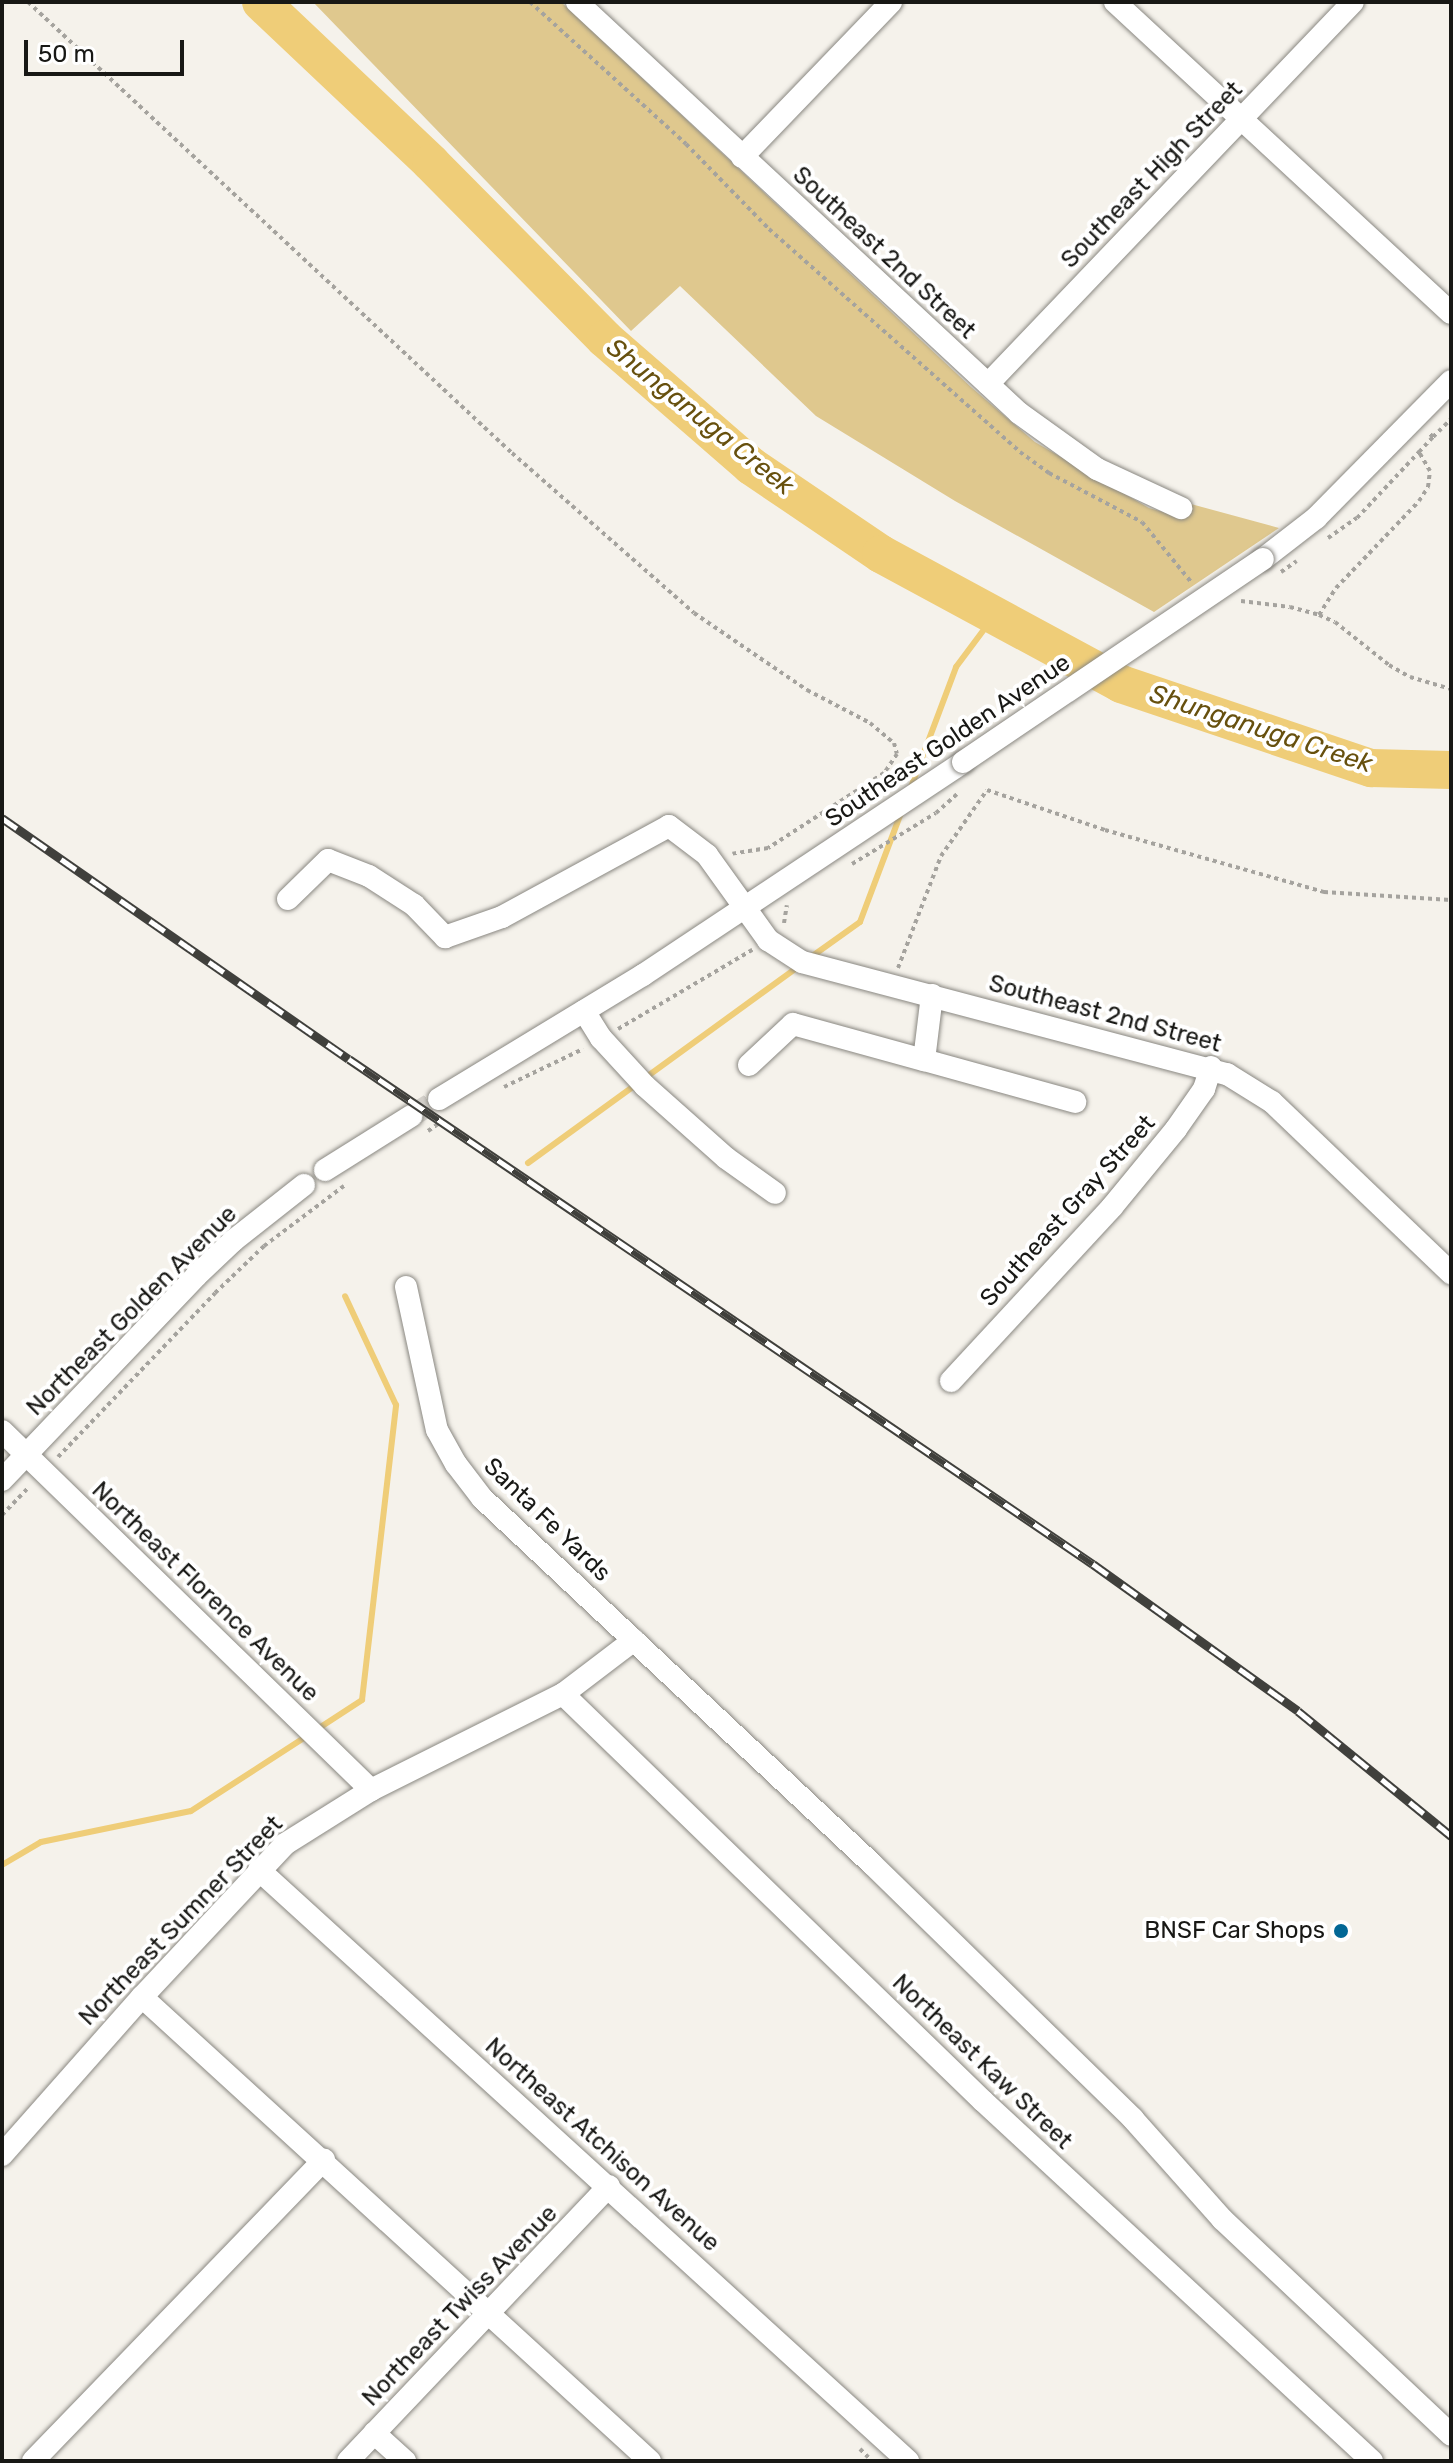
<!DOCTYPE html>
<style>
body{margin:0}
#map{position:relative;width:1453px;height:2463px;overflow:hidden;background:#f5f2eb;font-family:Rubik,sans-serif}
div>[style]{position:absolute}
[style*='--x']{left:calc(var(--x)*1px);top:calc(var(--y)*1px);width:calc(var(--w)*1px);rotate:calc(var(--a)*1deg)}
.green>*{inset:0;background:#dfc88e}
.stream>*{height:6px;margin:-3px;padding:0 3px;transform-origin:3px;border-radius:3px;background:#efcd78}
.river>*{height:38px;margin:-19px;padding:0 19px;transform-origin:19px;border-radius:19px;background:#efcd78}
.minor-tunnel>*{height:22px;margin-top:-11px;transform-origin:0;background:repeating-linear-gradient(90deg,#d4d1cb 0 22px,transparent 0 33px)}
.path>*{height:4px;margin-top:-2px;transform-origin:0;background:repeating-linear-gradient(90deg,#a5a39e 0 4px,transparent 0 8px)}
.roads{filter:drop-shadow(0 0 2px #898781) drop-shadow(0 0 2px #898781)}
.minor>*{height:22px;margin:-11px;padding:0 11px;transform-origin:11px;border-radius:11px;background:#fff}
.rail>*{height:9px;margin-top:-4.5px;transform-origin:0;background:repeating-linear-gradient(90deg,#fff 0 18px,#40403c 0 36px);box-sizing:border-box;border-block:2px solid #40403c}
.path-bridge>*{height:4px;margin-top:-2px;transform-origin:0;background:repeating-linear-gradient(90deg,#a5a39e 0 4px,transparent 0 8px)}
.bridges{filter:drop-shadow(0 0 2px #898781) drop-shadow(0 0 2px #898781)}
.minor-bridge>*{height:22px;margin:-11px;padding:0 11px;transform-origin:11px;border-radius:11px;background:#fff}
.dots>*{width:22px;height:22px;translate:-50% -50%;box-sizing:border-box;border:4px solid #fff;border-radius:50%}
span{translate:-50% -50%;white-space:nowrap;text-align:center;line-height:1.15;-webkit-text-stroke:8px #fff;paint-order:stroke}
.street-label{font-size:24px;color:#181815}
.poi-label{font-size:24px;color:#181815}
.right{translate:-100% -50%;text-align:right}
.water-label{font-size:26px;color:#67500e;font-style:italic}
.frame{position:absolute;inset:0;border:4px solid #181815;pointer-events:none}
.scale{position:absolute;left:24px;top:40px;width:160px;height:36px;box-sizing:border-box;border:4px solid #181815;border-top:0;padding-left:10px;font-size:24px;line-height:28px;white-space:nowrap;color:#181815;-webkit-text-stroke:6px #fff;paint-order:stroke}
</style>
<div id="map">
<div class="green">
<i style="clip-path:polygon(313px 2px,561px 2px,971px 387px,1035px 442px,1149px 508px,1185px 518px,1191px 504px,1279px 528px,1154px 612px,955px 501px,816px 416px,680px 286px,631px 331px)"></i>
</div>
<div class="stream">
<i style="--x:911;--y:787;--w:128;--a:-69.4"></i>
<i style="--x:956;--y:667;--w:64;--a:-53.3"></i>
<i style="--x:811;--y:957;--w:60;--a:-35.5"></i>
<i style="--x:860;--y:922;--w:116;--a:-69.4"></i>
<i style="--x:528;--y:1163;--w:335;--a:-36"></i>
<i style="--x:316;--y:1730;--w:55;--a:-33.1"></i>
<i style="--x:362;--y:1700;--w:297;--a:-83.4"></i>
<i style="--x:396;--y:1405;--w:120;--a:-115.1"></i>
<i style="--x:2;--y:1865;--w:45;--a:-30.5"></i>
<i style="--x:41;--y:1842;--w:153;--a:-11.7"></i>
<i style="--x:191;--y:1811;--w:138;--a:-32.9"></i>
</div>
<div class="river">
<i style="--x:261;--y:2;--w:234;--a:43.4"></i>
<i style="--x:431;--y:163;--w:247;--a:45.3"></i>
<i style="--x:605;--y:339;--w:194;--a:41"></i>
<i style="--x:751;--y:466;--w:157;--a:34.1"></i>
<i style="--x:881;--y:554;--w:273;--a:28.4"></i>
<i style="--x:1121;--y:684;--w:264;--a:18.6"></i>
<i style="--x:1371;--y:768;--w:80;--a:1.4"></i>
</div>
<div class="minor-tunnel">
<i style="--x:411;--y:1116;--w:33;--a:-31"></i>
</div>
<div class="path">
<i style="--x:28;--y:2;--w:662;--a:42.98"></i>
<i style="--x:512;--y:453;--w:242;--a:41.3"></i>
<i style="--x:694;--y:613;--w:137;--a:34.3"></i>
<i style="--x:807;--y:690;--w:71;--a:27.6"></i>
<i style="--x:870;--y:723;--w:31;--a:40"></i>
<i style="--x:894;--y:743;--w:11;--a:75"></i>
<i style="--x:897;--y:754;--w:23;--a:124"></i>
<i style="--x:884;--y:773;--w:138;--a:147.1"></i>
<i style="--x:768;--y:848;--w:36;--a:171"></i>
<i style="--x:530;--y:2;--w:211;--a:42.3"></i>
<i style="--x:686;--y:144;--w:119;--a:45.7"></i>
<i style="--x:769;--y:229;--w:336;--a:41.6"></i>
<i style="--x:1020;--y:452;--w:36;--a:36"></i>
<i style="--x:1049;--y:473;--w:105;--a:27.8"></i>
<i style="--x:1142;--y:522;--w:79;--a:50.7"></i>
<i style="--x:1433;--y:437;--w:25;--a:-45"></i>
<i style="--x:1328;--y:538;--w:35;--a:-35"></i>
<i style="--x:1357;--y:518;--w:91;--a:-46.8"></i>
<i style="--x:1241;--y:601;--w:49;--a:7"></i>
<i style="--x:1290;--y:607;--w:30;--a:15"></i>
<i style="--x:1319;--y:615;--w:17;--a:24"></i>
<i style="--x:1335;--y:622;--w:69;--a:38.5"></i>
<i style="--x:1389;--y:665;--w:24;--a:30"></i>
<i style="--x:1410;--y:677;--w:43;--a:16.3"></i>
<i style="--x:1319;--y:615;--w:32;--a:-58"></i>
<i style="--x:1336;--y:588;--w:120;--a:-46.3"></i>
<i style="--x:1419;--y:501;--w:17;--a:-57"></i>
<i style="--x:1428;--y:487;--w:16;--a:-83"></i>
<i style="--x:1430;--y:471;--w:22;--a:-120"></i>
<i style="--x:1419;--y:452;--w:21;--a:-47"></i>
<i style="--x:1433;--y:437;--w:6;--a:-135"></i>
<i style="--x:852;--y:864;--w:98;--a:-31.3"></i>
<i style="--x:936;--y:813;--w:28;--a:-42"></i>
<i style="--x:784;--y:923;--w:18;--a:-81"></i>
<i style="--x:898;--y:968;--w:120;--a:-69"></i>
<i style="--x:941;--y:856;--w:80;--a:-55.1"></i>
<i style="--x:987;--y:790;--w:125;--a:18.7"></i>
<i style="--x:1105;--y:830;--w:228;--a:15.8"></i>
<i style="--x:1324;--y:892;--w:127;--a:3.6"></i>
<i style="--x:618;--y:1029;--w:156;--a:-30.5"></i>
<i style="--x:504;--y:1087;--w:88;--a:-25.7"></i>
<i style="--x:428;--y:1131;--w:19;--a:-35"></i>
<i style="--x:58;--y:1457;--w:227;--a:-46.2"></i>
<i style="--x:215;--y:1293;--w:68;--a:-43.8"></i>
<i style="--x:264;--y:1246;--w:100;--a:-36.9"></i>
<i style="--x:2;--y:1515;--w:39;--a:-46"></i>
<i style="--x:860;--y:2449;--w:17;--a:45"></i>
</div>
<div class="roads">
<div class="minor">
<i style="--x:577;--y:2;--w:604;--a:42.92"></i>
<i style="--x:1019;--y:413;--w:96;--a:35.7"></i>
<i style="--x:1097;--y:469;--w:93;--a:24.9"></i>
<i style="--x:1115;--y:2;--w:458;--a:42.8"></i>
<i style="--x:742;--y:157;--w:215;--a:-46.1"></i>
<i style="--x:988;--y:384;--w:528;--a:-46.3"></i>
<i style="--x:1263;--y:559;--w:67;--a:-37.7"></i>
<i style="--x:1316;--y:518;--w:192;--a:-45.4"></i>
<i style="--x:288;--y:899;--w:56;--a:-44.3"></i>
<i style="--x:328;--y:860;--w:44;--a:21.3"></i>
<i style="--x:369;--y:876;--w:54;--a:32.8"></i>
<i style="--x:414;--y:905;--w:45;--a:45.9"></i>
<i style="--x:445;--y:937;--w:60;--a:-19.3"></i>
<i style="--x:502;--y:917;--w:190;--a:-28.6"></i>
<i style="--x:669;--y:826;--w:48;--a:37.3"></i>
<i style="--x:707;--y:855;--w:105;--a:54.3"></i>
<i style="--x:768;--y:940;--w:40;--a:32.9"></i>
<i style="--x:802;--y:962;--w:440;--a:14.8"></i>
<i style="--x:1227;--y:1074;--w:53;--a:31.9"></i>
<i style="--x:1272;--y:1102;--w:248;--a:43.7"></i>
<i style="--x:932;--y:995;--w:65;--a:97"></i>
<i style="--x:924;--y:1060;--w:157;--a:15.5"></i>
<i style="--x:584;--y:1011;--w:32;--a:58"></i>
<i style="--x:601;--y:1038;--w:65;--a:47.5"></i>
<i style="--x:645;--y:1086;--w:108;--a:41.6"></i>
<i style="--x:726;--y:1158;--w:60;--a:35.5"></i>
<i style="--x:749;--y:1065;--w:60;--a:-43"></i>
<i style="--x:793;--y:1024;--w:136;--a:15.4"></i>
<i style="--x:439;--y:1099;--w:239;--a:-31.3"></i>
<i style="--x:643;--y:975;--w:384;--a:-33.6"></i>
<i style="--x:325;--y:1170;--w:102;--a:-32.1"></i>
<i style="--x:406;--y:1287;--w:146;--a:77.8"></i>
<i style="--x:437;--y:1430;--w:39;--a:61"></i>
<i style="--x:456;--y:1464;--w:43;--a:52.6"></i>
<i style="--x:482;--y:1498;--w:535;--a:43.18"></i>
<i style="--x:872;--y:1864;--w:365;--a:44.3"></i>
<i style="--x:1133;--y:2119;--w:134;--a:48.3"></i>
<i style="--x:1222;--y:2219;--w:315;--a:43.3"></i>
<i style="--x:951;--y:1381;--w:237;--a:-47.2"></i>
<i style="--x:1112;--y:1207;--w:101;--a:-50.6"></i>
<i style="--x:1176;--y:1129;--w:49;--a:-55"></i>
<i style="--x:1204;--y:1089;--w:23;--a:-72"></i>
<i style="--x:2;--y:1431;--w:515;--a:44.21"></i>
<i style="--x:2;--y:1480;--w:282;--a:-46.4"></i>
<i style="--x:196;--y:1276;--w:52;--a:-43.5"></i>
<i style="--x:234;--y:1240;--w:89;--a:-38.2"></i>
<i style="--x:563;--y:1694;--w:585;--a:44.1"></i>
<i style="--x:983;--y:2101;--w:530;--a:42.78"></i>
<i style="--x:259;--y:1870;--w:878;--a:42.32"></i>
<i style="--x:142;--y:1997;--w:688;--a:42.41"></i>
<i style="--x:2;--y:2155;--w:211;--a:-48.5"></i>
<i style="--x:142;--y:1997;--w:209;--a:-46.9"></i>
<i style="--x:285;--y:1844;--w:102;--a:-32.1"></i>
<i style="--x:371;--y:1790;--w:215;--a:-26.6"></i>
<i style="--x:563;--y:1694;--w:89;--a:-37.3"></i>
<i style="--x:374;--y:2433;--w:42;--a:42.1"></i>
<i style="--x:33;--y:2461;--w:419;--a:-46"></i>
<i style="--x:348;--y:2461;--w:379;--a:-46.5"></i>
</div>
</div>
<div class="rail">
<i style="--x:2;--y:818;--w:422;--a:34.8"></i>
<i style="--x:349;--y:1059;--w:899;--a:34.17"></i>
<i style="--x:1093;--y:1564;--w:252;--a:35.6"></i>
<i style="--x:1298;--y:1711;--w:198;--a:39.2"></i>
</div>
<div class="path-bridge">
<i style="--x:1281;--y:572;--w:19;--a:-35"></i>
</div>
<div class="bridges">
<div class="minor-bridge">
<i style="--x:963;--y:762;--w:362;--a:-34.1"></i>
</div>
</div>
<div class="dots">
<i style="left:1341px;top:1931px;background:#026795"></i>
</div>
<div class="street-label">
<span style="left:1152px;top:175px;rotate:-46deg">Southeast High Street</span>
<span style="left:884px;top:253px;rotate:43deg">Southeast 2nd Street</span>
<span style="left:948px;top:741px;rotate:-34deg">Southeast Golden Avenue</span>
<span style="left:1105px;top:1014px;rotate:15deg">Southeast 2nd Street</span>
<span style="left:1068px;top:1211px;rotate:-48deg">Southeast Gray Street</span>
<span style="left:132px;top:1311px;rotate:-45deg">Northeast Golden Avenue</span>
<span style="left:547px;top:1520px;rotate:44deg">Santa Fe Yards</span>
<span style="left:205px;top:1592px;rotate:44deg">Northeast Florence Avenue</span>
<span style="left:181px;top:1921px;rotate:-46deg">Northeast Sumner Street</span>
<span style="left:982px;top:2062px;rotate:44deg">Northeast Kaw Street</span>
<span style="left:602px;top:2145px;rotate:42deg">Northeast Atchison Avenue</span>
<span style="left:460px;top:2306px;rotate:-46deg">Northeast Twiss Avenue</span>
</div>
<div class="poi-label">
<span class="right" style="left:1325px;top:1931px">BNSF Car Shops</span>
</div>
<div class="water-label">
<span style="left:700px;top:417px;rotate:39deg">Shunganuga Creek</span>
<span style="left:1261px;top:729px;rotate:18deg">Shunganuga Creek</span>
</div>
<div class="frame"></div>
<div class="scale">50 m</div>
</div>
